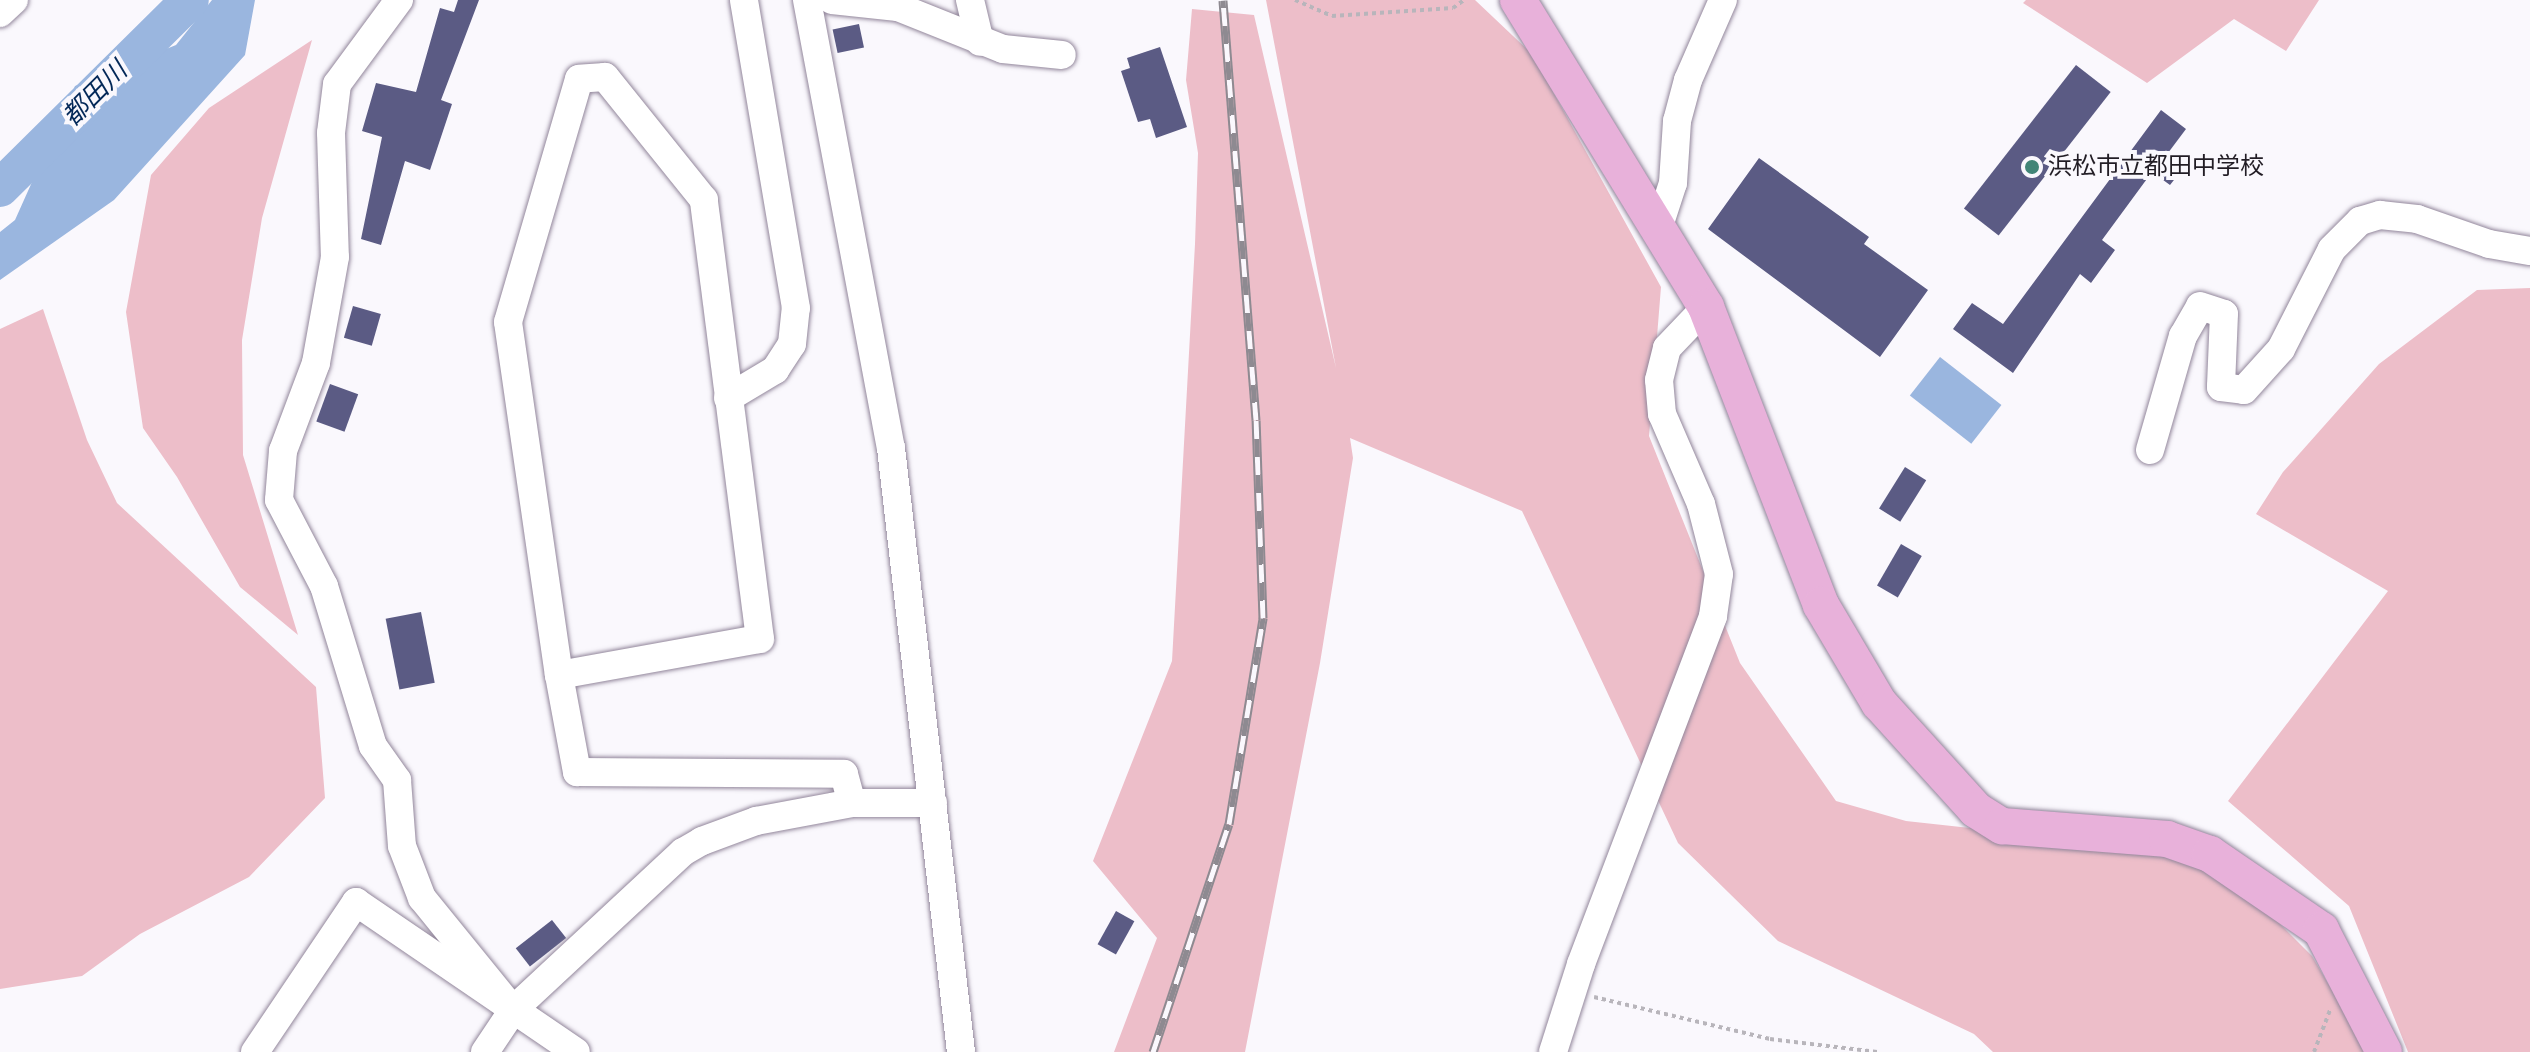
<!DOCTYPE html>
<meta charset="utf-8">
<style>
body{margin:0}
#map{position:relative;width:2530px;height:1052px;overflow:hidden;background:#faf8fd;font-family:Roboto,"Noto Sans JP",sans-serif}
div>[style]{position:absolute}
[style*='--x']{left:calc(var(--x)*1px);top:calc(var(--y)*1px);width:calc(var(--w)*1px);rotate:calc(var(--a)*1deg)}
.green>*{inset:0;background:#edbec9}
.water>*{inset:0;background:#9ab6df;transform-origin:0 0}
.river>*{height:38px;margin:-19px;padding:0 19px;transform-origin:19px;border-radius:19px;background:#9ab6df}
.building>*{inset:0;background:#5b5b84;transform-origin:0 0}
.path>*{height:4px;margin-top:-2px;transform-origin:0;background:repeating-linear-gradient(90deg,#b8b5bb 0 4px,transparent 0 8px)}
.roads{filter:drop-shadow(0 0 2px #92869b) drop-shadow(0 0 2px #92869b)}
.minor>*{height:28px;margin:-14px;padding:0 14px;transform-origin:14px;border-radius:14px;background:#fff}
.major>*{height:36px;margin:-18px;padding:0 18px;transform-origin:18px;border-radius:18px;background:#e8b1da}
.rail>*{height:9px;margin-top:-4.5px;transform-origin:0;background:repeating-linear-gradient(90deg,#faf8fd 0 18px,#8e8a91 0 36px);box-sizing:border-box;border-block:2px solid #8e8a91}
.dots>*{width:22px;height:22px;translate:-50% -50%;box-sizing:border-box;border:4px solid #faf8fd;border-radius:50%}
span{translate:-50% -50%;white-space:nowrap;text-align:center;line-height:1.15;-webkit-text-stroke:8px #faf8fd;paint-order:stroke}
.poi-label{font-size:24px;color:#221d25}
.left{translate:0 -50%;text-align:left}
.water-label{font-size:26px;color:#032858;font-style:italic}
</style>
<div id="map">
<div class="green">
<i style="clip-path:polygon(1266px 0,1475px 0,1532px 54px,1661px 287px,1649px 436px,1740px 663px,1836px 801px,1906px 821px,2210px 854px,2312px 956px,2368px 1052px,1993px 1052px,1974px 1034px,1778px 941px,1678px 843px,1522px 511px,1350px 438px,1353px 458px,1320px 663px,1245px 1052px,1114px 1052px,1157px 938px,1093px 861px,1172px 661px,1195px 244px,1198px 153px,1186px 80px,1192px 9px,1254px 15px,1336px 368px)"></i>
<i style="clip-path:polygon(2026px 0,2319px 0,2286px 51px,2234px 19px,2147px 83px,2023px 3px)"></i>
<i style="clip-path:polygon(312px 40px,262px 218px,242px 340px,243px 455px,298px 635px,240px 587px,177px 477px,143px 428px,126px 312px,151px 175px,209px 108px)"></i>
<i style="clip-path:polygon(2530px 288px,2530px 1052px,2408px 1052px,2349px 906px,2228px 801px,2388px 591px,2256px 514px,2283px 472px,2379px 364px,2477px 290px)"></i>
<i style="clip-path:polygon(43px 309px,87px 440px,117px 503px,316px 687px,325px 798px,249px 877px,140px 934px,82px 976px,0 989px,0 329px)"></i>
</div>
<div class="water">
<i style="clip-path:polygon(212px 0,255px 0,245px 55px,114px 200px,0 280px,0 232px,15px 220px,75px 86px,176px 45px)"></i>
<i style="left:1940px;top:357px;width:78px;height:49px;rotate:38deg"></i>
</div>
<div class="river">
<i style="--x:0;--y:188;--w:267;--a:-44.7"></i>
</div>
<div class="building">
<i style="clip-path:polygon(458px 0,479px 0,441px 100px,452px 104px,430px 170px,405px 161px,381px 245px,361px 239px,382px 137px,362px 131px,376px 83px,416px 92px,440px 8px,454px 12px)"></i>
<i style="left:859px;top:24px;width:24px;height:27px;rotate:78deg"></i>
<i style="clip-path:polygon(1160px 47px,1187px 127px,1156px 138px,1150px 119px,1138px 122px,1121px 71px,1130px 68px,1127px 58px)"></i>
<i style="left:2076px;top:65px;width:44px;height:182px;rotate:38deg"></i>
<i style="clip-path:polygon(2161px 110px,2186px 129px,2168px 153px,2185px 166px,2170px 185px,2152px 172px,2102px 240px,2115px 250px,2091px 283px,2080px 274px,2013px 373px,1953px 329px,1972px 303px,2003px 324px)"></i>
<i style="clip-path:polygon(1759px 158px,1869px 237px,1864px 244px,1928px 290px,1880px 357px,1708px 229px)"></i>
<i style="left:353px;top:306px;width:29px;height:33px;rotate:16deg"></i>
<i style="left:330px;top:384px;width:30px;height:40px;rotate:20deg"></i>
<i style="left:1905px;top:467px;width:25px;height:49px;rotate:32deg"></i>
<i style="left:1901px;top:544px;width:24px;height:48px;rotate:30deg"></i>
<i style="left:421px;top:612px;width:72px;height:36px;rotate:79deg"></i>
<i style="left:1116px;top:911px;width:21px;height:38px;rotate:29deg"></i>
<i style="left:552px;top:920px;width:23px;height:46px;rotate:52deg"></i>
</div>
<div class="path">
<i style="--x:1295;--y:0;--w:40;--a:23.4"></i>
<i style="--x:1332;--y:16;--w:121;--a:-3.8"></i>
<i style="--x:1453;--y:8;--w:14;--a:-36"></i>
<i style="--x:1594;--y:997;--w:181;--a:13.4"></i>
<i style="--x:1770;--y:1039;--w:108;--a:6.9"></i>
<i style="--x:2314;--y:1052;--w:45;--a:-69.1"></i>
</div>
<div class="roads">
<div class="minor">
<i style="--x:399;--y:0;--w:104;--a:126.4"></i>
<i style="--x:337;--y:84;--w:49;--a:97"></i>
<i style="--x:331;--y:133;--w:124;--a:88.2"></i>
<i style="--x:335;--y:257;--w:108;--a:100.2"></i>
<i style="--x:316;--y:363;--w:94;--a:110.6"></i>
<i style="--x:283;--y:451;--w:49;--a:94.7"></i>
<i style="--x:279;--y:500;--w:97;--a:62.4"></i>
<i style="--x:324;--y:586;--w:167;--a:73"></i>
<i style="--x:373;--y:746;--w:42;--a:54.8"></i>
<i style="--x:397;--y:780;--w:66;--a:85.7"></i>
<i style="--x:402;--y:846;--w:56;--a:69"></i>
<i style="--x:422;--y:898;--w:144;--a:50.9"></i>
<i style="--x:807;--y:0;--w:456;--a:79.4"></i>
<i style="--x:891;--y:448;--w:608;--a:83.39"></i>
<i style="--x:832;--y:0;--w:66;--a:6.1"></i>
<i style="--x:898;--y:7;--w:113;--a:21.8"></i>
<i style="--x:1003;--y:49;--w:59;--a:5.8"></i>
<i style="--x:970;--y:0;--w:43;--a:76.6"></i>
<i style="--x:0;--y:13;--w:19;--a:-43"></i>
<i style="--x:1659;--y:226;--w:45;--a:-72"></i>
<i style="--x:1673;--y:183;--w:62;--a:-86.3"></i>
<i style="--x:1677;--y:121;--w:42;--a:-75"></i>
<i style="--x:1688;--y:80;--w:87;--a:-66.4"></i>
<i style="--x:728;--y:398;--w:55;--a:-30.8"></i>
<i style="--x:775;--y:370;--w:31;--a:-57"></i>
<i style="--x:792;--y:344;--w:36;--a:-84"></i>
<i style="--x:796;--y:308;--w:312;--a:-99.6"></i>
<i style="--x:2150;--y:450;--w:119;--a:-73.9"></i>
<i style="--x:2183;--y:336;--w:34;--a:-60"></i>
<i style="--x:2200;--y:306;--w:25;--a:18"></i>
<i style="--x:2224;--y:314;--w:73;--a:92.4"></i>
<i style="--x:2221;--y:387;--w:23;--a:7"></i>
<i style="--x:2244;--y:390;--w:55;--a:-47.9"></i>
<i style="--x:2281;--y:349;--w:112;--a:-63"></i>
<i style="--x:2332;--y:249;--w:40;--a:-45"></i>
<i style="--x:2360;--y:221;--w:21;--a:-17"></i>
<i style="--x:2380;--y:215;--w:37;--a:6"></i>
<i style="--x:2417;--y:219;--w:76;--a:19.1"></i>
<i style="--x:2489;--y:244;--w:42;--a:9.7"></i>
<i style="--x:559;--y:675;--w:204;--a:-10.2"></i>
<i style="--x:760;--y:639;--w:443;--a:-97.3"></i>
<i style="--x:704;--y:200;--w:158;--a:-128.8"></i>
<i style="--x:605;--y:77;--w:26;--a:176"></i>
<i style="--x:579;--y:79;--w:253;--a:106.3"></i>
<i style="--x:508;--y:322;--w:357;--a:81.8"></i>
<i style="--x:559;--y:675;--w:99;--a:79.5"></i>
<i style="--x:577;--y:772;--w:267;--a:0.4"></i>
<i style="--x:844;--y:774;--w:30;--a:75"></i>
<i style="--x:255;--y:1052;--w:181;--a:-56"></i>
<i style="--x:356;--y:902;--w:266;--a:34.3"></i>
<i style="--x:485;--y:1052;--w:50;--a:-56.3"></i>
<i style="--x:513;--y:1010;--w:232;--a:-42.9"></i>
<i style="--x:683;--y:852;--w:22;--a:-30"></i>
<i style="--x:702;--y:841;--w:58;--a:-20.3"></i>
<i style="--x:756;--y:821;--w:98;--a:-10.6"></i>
<i style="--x:852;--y:803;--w:81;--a:0"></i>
<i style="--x:1553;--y:1052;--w:92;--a:-72.3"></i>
<i style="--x:1581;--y:964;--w:372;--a:-69.2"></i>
<i style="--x:1713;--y:616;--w:42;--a:-81.9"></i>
<i style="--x:1719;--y:574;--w:72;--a:-104.4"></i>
<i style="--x:1701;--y:504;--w:98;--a:-113.4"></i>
<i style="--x:1662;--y:414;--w:34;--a:-95"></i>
<i style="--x:1659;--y:380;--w:33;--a:-76"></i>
<i style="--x:1667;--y:348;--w:57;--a:-46.4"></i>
</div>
<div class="major">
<i style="--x:1518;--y:0;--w:360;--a:58.5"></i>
<i style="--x:1706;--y:307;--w:319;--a:68.9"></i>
<i style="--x:1821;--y:605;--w:114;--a:59.4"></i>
<i style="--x:1879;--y:703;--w:144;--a:47.8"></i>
<i style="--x:1976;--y:810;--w:31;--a:32"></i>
<i style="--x:2002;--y:826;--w:166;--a:4.5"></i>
<i style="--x:2167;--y:839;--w:46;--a:19.2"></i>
<i style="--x:2210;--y:854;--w:135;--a:34.4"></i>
<i style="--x:2321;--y:930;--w:137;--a:62.7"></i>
</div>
</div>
<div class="rail">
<i style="--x:1153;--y:1052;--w:240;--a:-71.6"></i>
<i style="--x:1229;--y:824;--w:209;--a:-80.6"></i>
<i style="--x:1263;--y:618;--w:198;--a:-92"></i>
<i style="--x:1256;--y:420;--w:421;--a:-94.5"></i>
</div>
<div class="dots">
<i style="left:2032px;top:167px;background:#428577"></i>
</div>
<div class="poi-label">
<span class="left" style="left:2048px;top:167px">浜松市立都田中学校</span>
</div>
<div class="water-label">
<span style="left:95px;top:94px;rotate:-45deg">都田川</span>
</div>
</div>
